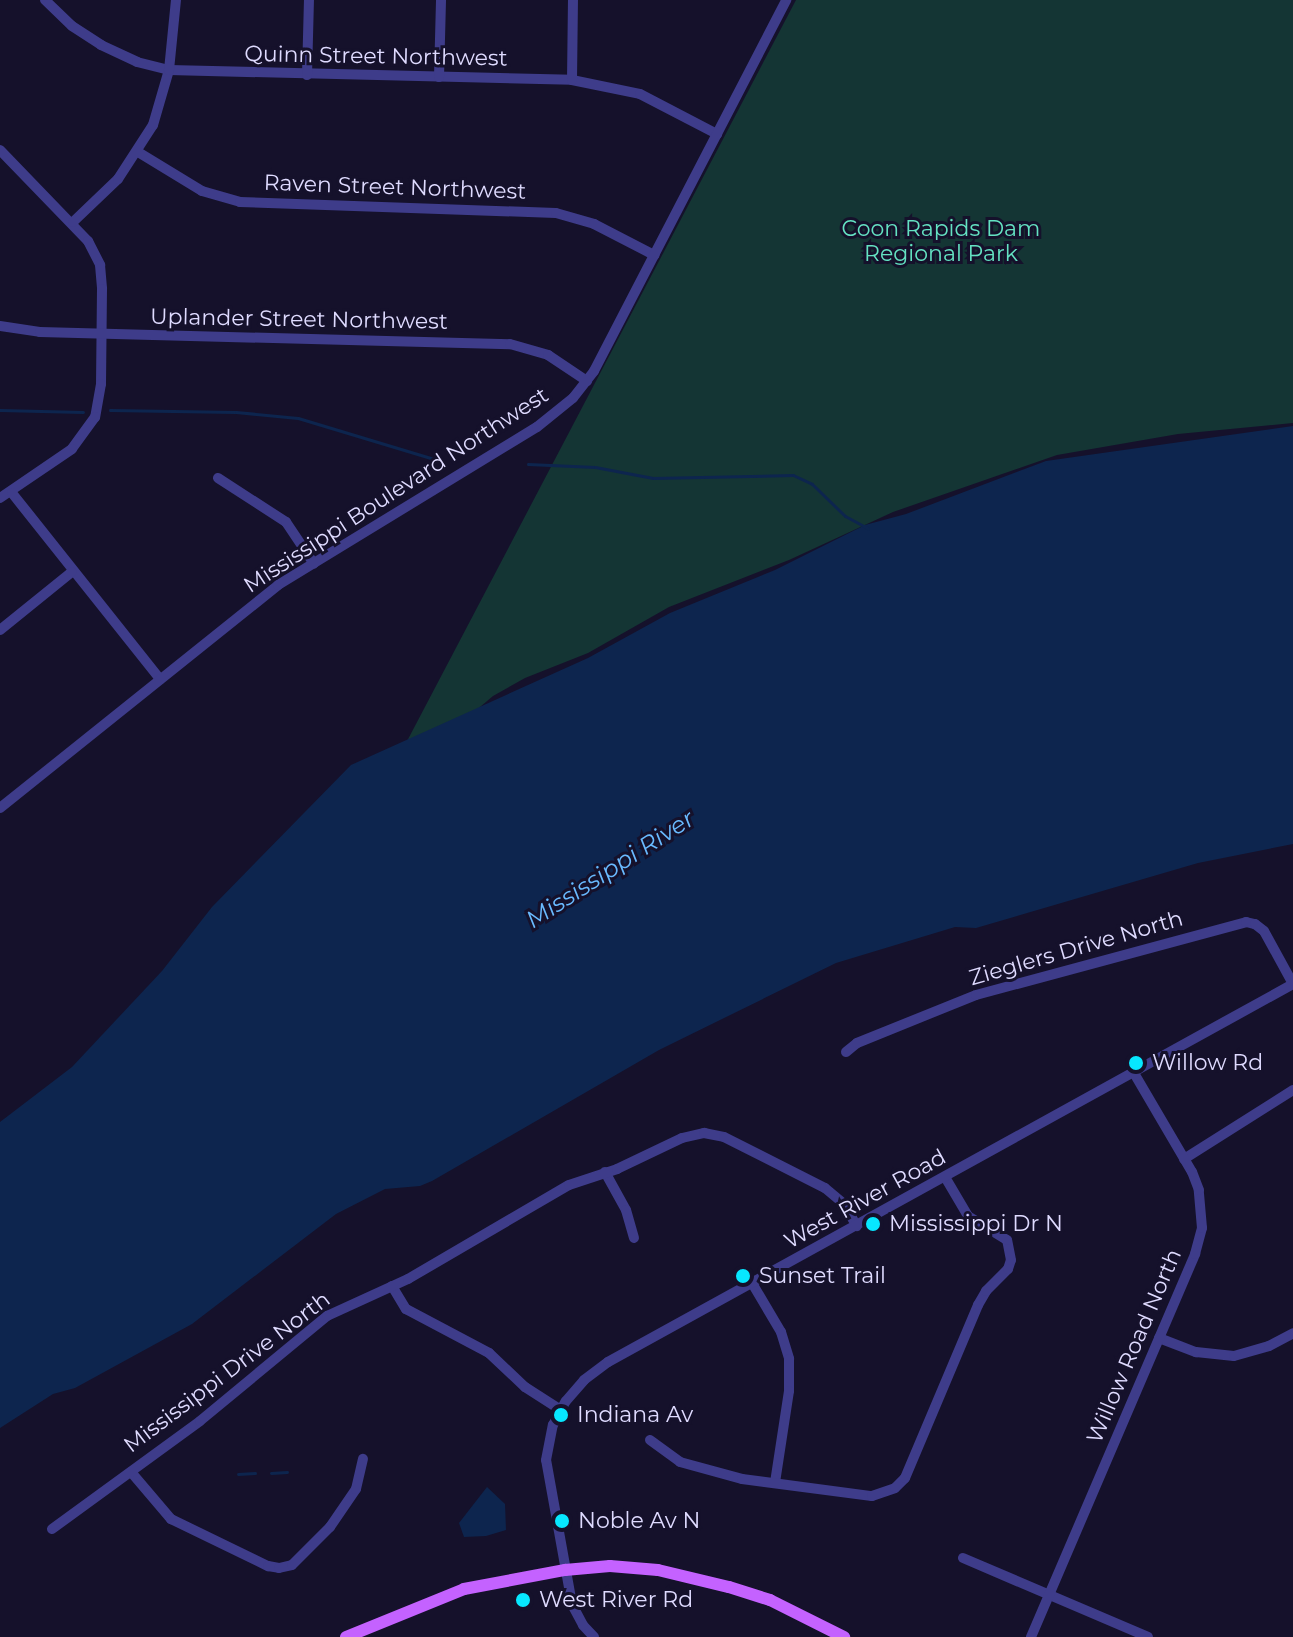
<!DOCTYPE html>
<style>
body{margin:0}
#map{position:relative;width:1293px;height:1637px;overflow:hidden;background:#15112b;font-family:Montserrat,sans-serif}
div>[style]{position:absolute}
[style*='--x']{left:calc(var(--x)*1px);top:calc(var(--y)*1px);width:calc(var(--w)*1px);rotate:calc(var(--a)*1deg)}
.green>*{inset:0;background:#143534}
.water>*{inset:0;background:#0d254e}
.stream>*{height:3px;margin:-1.5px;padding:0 1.5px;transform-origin:1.5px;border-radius:1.5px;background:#0d254e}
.minor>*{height:10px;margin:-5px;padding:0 5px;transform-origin:5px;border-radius:5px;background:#3e3c8a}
.major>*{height:12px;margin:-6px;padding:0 6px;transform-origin:6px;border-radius:6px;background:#c462ff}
.dots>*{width:22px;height:22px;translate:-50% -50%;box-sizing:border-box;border:4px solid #15112b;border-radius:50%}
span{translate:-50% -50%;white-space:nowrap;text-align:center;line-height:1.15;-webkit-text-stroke:6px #15112b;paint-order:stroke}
.street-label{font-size:22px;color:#dfdbff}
.park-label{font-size:22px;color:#64e2c2}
.poi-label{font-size:22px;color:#dfdbff}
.left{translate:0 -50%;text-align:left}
.water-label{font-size:24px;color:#69baff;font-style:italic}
</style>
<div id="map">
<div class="green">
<i style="clip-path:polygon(796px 0,1293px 0,1293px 423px,1178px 434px,1057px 455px,893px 512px,789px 560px,669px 607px,588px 653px,525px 678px,493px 696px,441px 740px,395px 764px)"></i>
</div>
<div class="water">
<i style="clip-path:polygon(1293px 426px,1293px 844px,1198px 863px,976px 928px,955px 927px,836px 963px,659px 1050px,432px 1181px,420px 1186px,385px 1189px,336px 1214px,192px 1324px,75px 1388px,53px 1394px,0 1428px,0 1122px,72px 1067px,162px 971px,212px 907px,351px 765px,588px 658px,670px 613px,775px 570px,865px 525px,906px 514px,1046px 461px)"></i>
<i style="clip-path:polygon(487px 1487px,505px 1504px,506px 1530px,486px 1536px,464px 1537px,459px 1523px)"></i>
</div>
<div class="stream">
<i style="--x:0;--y:410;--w:83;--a:1.4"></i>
<i style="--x:110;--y:410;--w:126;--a:0.9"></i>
<i style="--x:236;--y:412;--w:62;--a:5.5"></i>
<i style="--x:298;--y:418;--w:142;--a:16.8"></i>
<i style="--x:528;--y:464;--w:67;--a:2.6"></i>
<i style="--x:595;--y:467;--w:59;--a:10.7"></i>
<i style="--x:653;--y:478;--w:140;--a:-1.2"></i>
<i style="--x:793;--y:475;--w:21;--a:25"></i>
<i style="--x:812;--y:484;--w:46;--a:44.1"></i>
<i style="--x:845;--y:516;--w:26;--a:28"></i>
<i style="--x:271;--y:1473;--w:16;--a:-4"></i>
<i style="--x:238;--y:1474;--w:17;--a:-3"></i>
</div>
<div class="minor">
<i style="--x:45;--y:0;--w:37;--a:44"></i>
<i style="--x:72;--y:26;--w:35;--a:33"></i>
<i style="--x:101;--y:45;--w:40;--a:25"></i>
<i style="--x:137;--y:62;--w:33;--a:14"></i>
<i style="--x:169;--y:70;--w:403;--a:1.4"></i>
<i style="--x:572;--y:80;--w:69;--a:11.6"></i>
<i style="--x:640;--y:94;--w:87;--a:27.5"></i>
<i style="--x:307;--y:75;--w:75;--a:-88.5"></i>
<i style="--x:439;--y:77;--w:77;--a:-88.5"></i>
<i style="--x:572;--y:80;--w:80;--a:-89.3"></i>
<i style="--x:0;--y:150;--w:127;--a:46"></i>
<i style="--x:88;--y:241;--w:27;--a:63"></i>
<i style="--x:100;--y:265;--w:24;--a:85"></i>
<i style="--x:102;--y:289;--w:95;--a:90.6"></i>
<i style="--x:101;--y:384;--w:34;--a:100"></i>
<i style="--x:95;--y:417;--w:39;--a:126"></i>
<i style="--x:72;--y:449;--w:87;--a:145.8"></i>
<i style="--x:138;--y:152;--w:75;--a:31.4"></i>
<i style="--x:202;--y:191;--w:40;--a:16"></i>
<i style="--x:240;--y:202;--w:316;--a:2"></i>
<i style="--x:556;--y:213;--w:40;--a:16"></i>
<i style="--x:594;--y:224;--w:68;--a:27.3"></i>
<i style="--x:73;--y:222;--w:62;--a:-43.7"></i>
<i style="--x:118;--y:179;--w:64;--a:-57.1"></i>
<i style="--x:153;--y:125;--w:57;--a:-73.8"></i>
<i style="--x:169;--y:70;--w:70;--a:-84.3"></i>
<i style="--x:0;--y:326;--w:40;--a:8.5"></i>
<i style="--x:40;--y:332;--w:470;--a:1.5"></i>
<i style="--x:510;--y:344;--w:40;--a:16"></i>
<i style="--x:548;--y:355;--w:47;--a:33.7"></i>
<i style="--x:218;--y:478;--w:81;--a:32.9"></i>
<i style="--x:286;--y:522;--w:50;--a:56.3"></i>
<i style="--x:12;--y:493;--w:238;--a:51.5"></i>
<i style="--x:0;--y:630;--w:92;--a:-38.9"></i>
<i style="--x:0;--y:808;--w:356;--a:-38.7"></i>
<i style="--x:278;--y:585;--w:303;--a:-31.4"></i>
<i style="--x:537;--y:427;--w:46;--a:-38.9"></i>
<i style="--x:573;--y:398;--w:34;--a:-52"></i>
<i style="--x:594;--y:371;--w:418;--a:-62.6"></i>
<i style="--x:846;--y:1052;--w:14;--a:-39"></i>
<i style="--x:857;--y:1043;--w:128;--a:-22"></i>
<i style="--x:976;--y:995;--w:280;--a:-15.1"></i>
<i style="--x:1246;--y:922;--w:9;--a:13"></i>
<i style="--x:1255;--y:924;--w:11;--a:38"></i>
<i style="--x:1264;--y:931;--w:60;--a:61.3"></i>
<i style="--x:1184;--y:1159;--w:129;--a:-32.3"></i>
<i style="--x:605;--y:1172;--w:43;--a:61.1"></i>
<i style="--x:626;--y:1210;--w:29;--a:74"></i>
<i style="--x:752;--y:1283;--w:57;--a:59.4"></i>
<i style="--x:781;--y:1332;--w:28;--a:73"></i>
<i style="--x:789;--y:1359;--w:32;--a:90"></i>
<i style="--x:789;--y:1391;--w:93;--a:98.7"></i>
<i style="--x:392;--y:1286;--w:27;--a:59"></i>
<i style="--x:406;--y:1309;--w:94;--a:27.9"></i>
<i style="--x:489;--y:1353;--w:50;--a:43.4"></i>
<i style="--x:525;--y:1387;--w:43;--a:32.6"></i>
<i style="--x:1159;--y:1338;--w:40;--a:21"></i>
<i style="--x:1196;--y:1352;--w:38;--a:6"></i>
<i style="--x:1234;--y:1356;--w:36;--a:-16"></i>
<i style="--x:1269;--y:1346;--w:27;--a:-28"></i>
<i style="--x:650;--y:1440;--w:37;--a:36"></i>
<i style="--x:680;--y:1462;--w:64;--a:15.3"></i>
<i style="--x:742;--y:1479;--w:131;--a:7.5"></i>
<i style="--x:872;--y:1496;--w:24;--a:-19"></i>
<i style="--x:895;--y:1488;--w:14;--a:-45"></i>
<i style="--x:905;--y:1478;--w:188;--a:-67.1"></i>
<i style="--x:978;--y:1305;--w:16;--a:-60"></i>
<i style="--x:986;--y:1291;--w:31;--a:-45"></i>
<i style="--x:1008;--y:1269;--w:9;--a:-72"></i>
<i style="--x:1011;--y:1260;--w:20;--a:-101"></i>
<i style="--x:1007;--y:1240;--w:46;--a:-148.4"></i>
<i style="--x:968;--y:1216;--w:45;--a:-120.5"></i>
<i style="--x:131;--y:1472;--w:62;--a:49.6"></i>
<i style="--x:171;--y:1519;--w:108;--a:25.9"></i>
<i style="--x:268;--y:1566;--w:11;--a:10"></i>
<i style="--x:279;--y:1568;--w:13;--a:-13"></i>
<i style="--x:292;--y:1565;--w:54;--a:-45"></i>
<i style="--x:330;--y:1527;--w:46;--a:-55.6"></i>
<i style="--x:356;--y:1489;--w:31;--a:-77"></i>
<i style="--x:52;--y:1529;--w:183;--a:-36.1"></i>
<i style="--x:200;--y:1421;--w:165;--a:-39.6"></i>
<i style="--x:327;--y:1316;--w:89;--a:-24.6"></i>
<i style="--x:408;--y:1279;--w:186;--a:-30.3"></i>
<i style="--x:569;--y:1185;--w:51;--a:-18.4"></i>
<i style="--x:617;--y:1169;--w:72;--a:-25.5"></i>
<i style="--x:682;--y:1138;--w:23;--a:-13"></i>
<i style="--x:704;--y:1133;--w:20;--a:11"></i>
<i style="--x:724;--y:1137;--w:113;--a:26.8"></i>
<i style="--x:825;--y:1188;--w:23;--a:40"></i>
<i style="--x:843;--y:1203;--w:27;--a:59"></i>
<i style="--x:963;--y:1558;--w:201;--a:23.1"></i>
<i style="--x:594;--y:1637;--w:16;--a:-133"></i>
<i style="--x:583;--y:1625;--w:24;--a:-118"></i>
<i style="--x:572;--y:1604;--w:146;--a:-100.2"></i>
<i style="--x:546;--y:1460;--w:36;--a:-79"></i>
<i style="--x:553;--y:1425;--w:27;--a:-62"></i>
<i style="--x:566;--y:1401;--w:28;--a:-49"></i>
<i style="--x:584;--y:1380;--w:30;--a:-37"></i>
<i style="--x:608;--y:1362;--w:782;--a:-28.89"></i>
<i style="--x:1031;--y:1637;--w:417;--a:-66.8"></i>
<i style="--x:1195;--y:1254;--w:27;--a:-75"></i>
<i style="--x:1202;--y:1228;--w:38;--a:-95"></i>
<i style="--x:1199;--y:1190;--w:19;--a:-111"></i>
<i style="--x:1192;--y:1172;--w:115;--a:-120.4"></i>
</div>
<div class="major">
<i style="--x:346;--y:1637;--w:127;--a:-22.1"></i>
<i style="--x:464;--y:1589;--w:103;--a:-10.7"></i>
<i style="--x:565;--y:1570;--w:45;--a:-5.1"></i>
<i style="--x:610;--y:1566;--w:48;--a:4.8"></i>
<i style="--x:658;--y:1570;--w:73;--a:13.5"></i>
<i style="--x:729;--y:1587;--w:43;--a:17.6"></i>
<i style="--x:770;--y:1600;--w:83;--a:26.6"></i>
</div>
<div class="dots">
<i style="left:1136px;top:1063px;background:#07e7ff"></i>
<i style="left:873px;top:1224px;background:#07e7ff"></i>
<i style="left:743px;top:1276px;background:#07e7ff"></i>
<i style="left:561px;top:1415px;background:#07e7ff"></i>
<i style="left:562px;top:1521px;background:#07e7ff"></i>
<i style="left:523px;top:1600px;background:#07e7ff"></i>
</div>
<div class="street-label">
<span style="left:376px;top:56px;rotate:1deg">Quinn Street Northwest</span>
<span style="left:395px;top:187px;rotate:2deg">Raven Street Northwest</span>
<span style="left:299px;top:319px;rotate:1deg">Uplander Street Northwest</span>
<span style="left:396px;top:490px;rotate:-33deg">Mississippi Boulevard Northwest</span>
<span style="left:1076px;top:948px;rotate:-16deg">Zieglers Drive North</span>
<span style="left:865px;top:1199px;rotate:-29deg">West River Road</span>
<span style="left:1134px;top:1346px;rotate:-67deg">Willow Road North</span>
<span style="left:227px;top:1372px;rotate:-37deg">Mississippi Drive North</span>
</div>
<div class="park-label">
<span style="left:941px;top:241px">Coon Rapids Dam<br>Regional Park</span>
</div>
<div class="poi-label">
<span class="left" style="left:1152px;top:1063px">Willow Rd</span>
<span class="left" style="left:889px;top:1224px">Mississippi Dr N</span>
<span class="left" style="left:759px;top:1276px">Sunset Trail</span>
<span class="left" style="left:577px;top:1415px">Indiana Av</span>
<span class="left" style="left:578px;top:1521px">Noble Av N</span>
<span class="left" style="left:539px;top:1600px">West River Rd</span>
</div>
<div class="water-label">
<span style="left:610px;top:869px;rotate:-33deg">Mississippi River</span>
</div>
</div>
